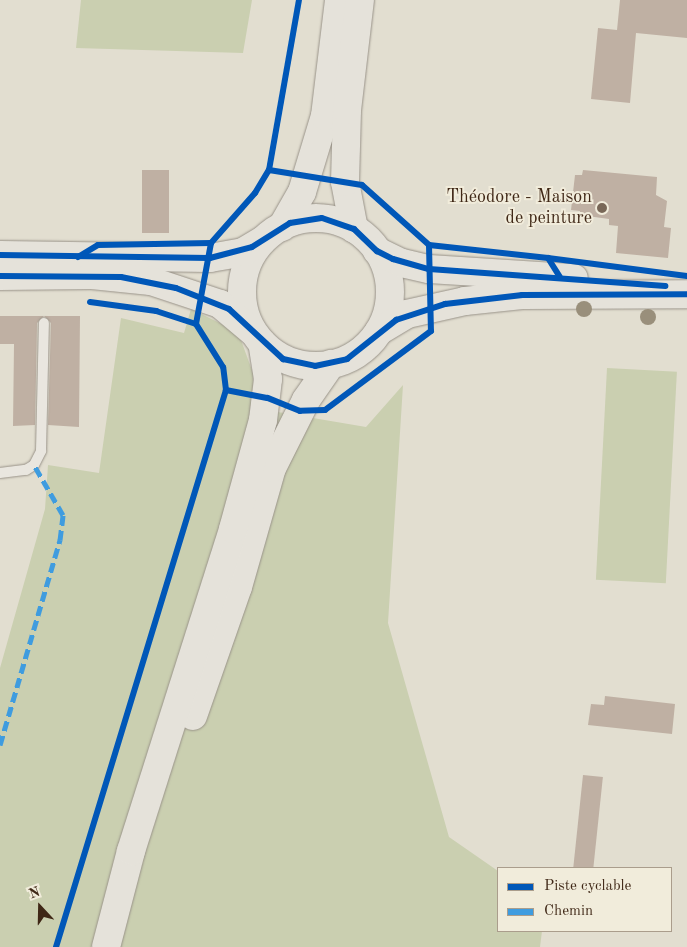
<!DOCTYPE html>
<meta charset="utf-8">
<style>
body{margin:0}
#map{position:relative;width:687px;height:947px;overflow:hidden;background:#e2ded0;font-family:"Old Standard TT",serif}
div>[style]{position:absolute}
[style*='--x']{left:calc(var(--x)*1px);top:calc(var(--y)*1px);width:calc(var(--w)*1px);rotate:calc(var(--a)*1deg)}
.green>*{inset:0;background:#cacfb0;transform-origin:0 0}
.building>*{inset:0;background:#bfb0a3;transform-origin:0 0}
.roads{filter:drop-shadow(0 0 1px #999389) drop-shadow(0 0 1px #999389)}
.lane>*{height:10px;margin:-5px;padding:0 5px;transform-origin:5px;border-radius:5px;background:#e9e6df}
.primary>*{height:28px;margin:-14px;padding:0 14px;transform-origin:14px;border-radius:14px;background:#e5e2da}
.primary>.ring{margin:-14px;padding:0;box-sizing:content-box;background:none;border:28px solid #e5e2da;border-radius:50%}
.quiet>*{height:5px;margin-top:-2.5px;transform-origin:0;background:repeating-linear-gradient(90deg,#3f9cdf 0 10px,transparent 0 15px)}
.cycleway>*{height:6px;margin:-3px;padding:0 3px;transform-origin:3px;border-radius:3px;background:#0057b8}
.trees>*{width:16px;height:16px;margin:-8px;border-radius:50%;background:#998f7b}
.dots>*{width:14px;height:14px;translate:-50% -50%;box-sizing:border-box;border:2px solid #f1ecdb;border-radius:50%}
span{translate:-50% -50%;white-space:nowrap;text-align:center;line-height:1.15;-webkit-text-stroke:4px #f1ecdb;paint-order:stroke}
.poi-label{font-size:18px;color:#3f2716}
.right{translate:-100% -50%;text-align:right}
.legend{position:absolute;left:497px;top:867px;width:175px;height:65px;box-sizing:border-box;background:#f1ecdb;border:1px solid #aa9d8c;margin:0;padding:6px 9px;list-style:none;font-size:15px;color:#3f2716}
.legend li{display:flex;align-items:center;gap:10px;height:25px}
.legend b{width:25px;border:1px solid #aa9d8c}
.north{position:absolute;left:15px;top:882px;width:50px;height:50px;-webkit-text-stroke:4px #f1ecdb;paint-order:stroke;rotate:339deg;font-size:14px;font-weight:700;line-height:20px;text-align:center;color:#3f2716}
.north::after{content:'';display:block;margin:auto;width:18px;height:22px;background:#3f2716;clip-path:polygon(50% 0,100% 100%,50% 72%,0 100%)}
</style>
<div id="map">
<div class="green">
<i style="clip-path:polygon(81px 0,252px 0,243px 53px,76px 48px)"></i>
<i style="clip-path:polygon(191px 309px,238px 332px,253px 373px,254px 408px,366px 427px,403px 385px,388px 623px,449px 837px,498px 871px,498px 931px,542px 931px,540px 947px,0 947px,0 668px,45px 509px,48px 465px,99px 473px,121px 318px,184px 333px)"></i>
<i style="left:607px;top:368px;width:70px;height:212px;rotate:3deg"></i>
</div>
<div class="building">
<i style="clip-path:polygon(620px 0,687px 0,687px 38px,636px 33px,630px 103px,591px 99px,598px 28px,617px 30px)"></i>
<i style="left:142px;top:170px;width:27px;height:63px"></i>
<i style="clip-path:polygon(583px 170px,657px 177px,656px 195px,667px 201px,664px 227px,671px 228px,668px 258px,616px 253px,618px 226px,609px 225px,609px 219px,580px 215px,580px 211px,571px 210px,575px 175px,582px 175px)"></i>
<i style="clip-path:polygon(0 316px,80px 316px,79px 427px,48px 425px,51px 323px,44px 316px,37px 323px,35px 425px,13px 426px,14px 344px,0 344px)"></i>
<i style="clip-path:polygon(605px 696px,675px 704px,672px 734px,588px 725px,591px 704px,604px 705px)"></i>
<i style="left:583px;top:775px;width:20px;height:94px;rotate:6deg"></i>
</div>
<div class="roads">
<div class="lane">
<i style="--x:0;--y:473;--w:26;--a:-7"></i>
<i style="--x:26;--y:470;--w:9;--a:-32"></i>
<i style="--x:34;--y:465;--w:16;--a:-63"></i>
<i style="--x:41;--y:451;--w:128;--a:-88.7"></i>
</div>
<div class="primary">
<i class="ring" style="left:242px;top:218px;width:120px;height:120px"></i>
<i style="--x:282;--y:227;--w:40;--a:-60.3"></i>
<i style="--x:302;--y:192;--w:79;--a:-73.2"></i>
<i style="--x:325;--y:116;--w:117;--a:-83.1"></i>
<i style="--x:354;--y:229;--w:48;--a:-100.8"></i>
<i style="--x:345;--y:182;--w:72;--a:-88.4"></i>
<i style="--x:347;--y:110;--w:111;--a:-83.3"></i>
<i style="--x:377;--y:251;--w:28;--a:26"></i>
<i style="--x:402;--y:263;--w:28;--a:13"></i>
<i style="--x:429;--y:269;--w:145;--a:3.6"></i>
<i style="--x:0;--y:255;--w:210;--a:0.8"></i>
<i style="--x:210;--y:258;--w:34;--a:-10"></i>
<i style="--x:243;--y:252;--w:23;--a:-31"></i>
<i style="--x:0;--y:276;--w:92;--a:-0.6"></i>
<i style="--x:92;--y:275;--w:59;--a:5.8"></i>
<i style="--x:151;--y:281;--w:73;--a:18.4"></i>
<i style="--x:220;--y:304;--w:42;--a:40.2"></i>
<i style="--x:379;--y:331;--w:33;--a:-31"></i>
<i style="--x:407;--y:314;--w:59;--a:-12.6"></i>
<i style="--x:465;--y:301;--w:57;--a:-6"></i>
<i style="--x:522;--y:295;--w:165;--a:-0.3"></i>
<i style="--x:193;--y:716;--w:137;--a:-70.8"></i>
<i style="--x:238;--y:587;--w:124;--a:-74.1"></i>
<i style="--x:272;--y:468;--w:76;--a:-63.4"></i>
<i style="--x:306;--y:400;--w:44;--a:-55.2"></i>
<i style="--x:106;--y:947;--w:99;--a:-75.4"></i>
<i style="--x:131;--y:851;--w:338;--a:-72.4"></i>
<i style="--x:233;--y:529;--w:113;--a:-74.6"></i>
<i style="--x:263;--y:420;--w:41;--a:-83"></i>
<i style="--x:268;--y:379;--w:36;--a:-99"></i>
</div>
</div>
<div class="quiet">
<i style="--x:0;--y:745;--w:214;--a:-73.7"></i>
<i style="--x:60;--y:540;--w:25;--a:-83"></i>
<i style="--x:63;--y:515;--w:58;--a:-120.1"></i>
</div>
<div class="cycleway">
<i style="--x:269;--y:170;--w:173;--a:-80"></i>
<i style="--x:429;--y:245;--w:120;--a:6.2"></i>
<i style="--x:548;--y:258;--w:22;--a:58"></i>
<i style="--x:0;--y:255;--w:210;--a:0.8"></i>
<i style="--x:210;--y:258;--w:43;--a:-14.7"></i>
<i style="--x:252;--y:247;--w:45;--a:-32.3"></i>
<i style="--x:290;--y:223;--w:32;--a:-9"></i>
<i style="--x:322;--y:218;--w:34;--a:19"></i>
<i style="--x:354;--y:229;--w:32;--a:44"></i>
<i style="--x:377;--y:251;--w:18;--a:27"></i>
<i style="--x:393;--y:259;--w:37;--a:16"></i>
<i style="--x:429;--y:269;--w:237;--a:4.1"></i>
<i style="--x:78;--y:257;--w:23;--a:-31"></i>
<i style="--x:98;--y:245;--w:113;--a:-1"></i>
<i style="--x:548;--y:258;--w:140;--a:7.4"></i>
<i style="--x:0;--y:276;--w:121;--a:0.5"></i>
<i style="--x:121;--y:277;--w:56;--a:11.3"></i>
<i style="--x:176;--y:288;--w:57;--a:21.6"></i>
<i style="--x:229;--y:309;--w:74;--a:42.8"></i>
<i style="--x:283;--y:359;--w:33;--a:12"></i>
<i style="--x:315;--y:366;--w:33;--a:-12"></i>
<i style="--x:347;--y:359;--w:63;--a:-38.5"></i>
<i style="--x:396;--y:320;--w:52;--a:-18.1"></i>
<i style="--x:445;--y:304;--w:78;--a:-6.7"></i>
<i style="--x:522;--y:295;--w:165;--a:-0.3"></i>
<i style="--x:90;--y:302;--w:67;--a:7.8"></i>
<i style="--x:156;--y:311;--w:42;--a:18"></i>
<i style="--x:56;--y:947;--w:582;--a:-73.03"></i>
<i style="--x:226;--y:390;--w:23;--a:-97"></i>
<i style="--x:223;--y:367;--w:51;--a:-122.1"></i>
<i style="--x:196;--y:324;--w:82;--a:-79.5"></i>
<i style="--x:211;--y:243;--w:67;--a:-48.7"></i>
<i style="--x:255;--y:193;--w:27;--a:-59"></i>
<i style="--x:269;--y:170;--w:94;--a:9.2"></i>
<i style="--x:362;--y:185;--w:90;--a:41.8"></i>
<i style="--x:429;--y:245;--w:86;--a:88.7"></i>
<i style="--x:431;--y:331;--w:132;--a:143.3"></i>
<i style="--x:325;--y:410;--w:25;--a:178"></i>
<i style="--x:300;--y:411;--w:35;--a:-158"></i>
<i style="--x:267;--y:398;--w:42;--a:-169"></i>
</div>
<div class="trees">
<i style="left:584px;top:309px"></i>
<i style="left:648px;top:317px"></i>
</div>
<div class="dots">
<i style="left:602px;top:208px;background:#786757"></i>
</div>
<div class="poi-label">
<span class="right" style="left:592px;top:208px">Théodore - Maison<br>de peinture</span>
</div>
<ul class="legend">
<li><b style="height:6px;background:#0057b8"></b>Piste cyclable</li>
<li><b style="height:6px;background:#3f9cdf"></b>Chemin</li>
</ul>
<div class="north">N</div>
</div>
